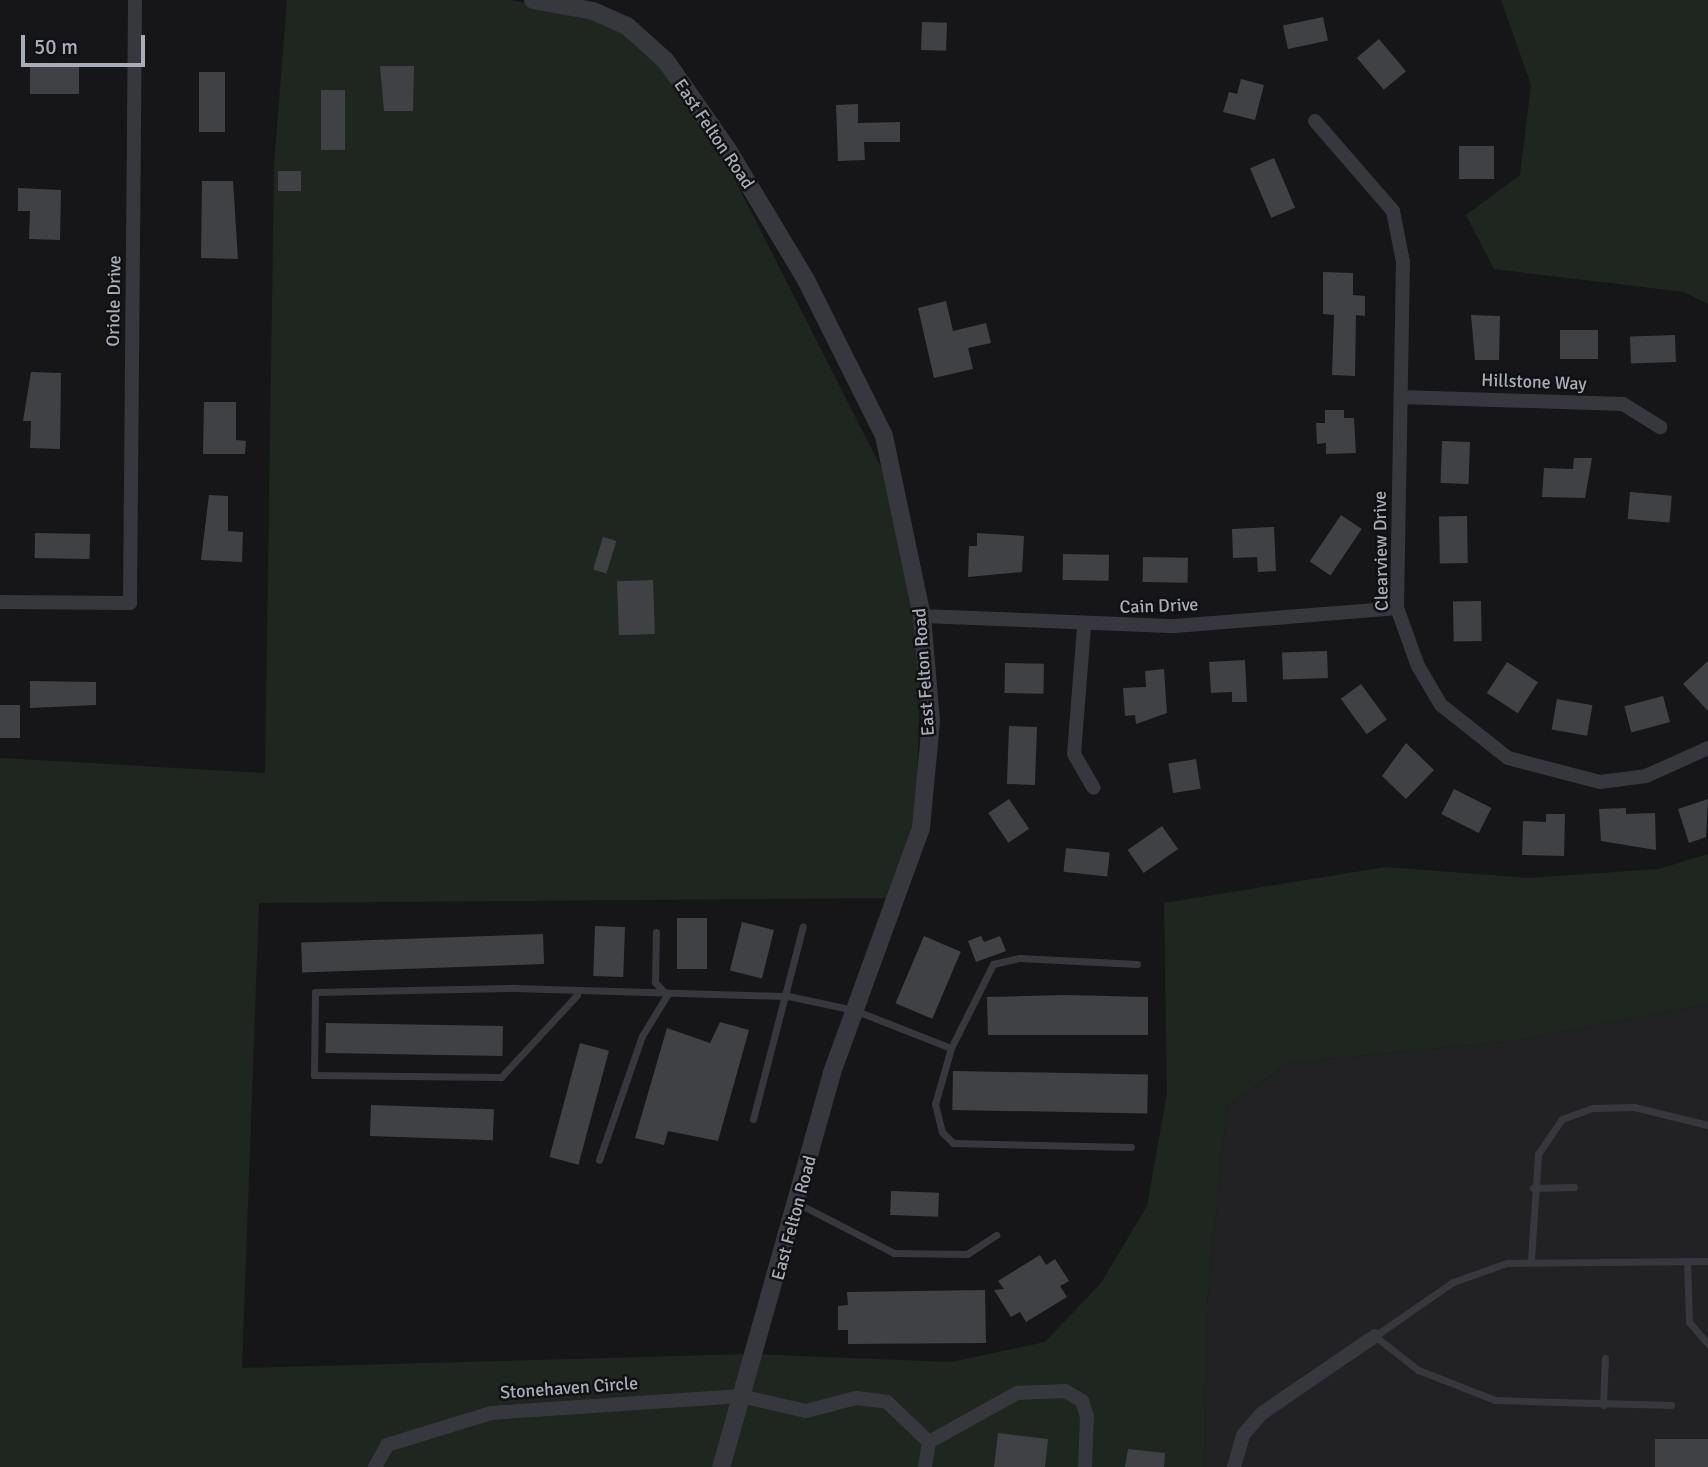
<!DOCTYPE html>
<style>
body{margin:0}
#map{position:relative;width:1708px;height:1467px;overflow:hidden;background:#161618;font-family:Signika,sans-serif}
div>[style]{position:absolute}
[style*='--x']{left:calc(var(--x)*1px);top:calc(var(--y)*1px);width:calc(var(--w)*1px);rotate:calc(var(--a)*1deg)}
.built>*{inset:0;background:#222225}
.green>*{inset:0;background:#1e261f}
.building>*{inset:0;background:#404145;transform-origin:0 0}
.service>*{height:7px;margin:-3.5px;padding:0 3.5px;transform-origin:3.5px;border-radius:3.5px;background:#37383d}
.minor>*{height:14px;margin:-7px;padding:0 7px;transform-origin:7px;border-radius:7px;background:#37383d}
.tertiary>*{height:18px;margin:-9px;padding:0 9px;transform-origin:9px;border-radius:9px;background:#37383d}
span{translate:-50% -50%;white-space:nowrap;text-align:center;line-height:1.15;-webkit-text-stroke:5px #111113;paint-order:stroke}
.street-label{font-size:18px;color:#a8adb8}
.scale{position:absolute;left:21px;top:35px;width:124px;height:32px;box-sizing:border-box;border:4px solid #a8adb8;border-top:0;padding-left:9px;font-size:21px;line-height:24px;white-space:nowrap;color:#a8adb8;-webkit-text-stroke:5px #111113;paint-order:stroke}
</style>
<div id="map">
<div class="built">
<i style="clip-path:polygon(1708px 1004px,1708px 1467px,1205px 1467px,1207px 1306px,1227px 1107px,1288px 1063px,1513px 1041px)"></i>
</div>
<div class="green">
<i style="clip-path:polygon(287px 0,510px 0,609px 19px,650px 46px,702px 115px,895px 495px,922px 616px,916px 819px,895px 898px,259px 903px,242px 1368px,752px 1354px,951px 1362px,1045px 1342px,1101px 1283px,1147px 1206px,1167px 1093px,1164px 903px,1386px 867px,1528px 878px,1659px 869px,1708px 854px,1708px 1004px,1513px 1041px,1288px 1063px,1227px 1107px,1207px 1306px,1205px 1467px,0 1467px,0 758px,265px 773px,274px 166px)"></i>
<i style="clip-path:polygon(1501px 0,1708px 0,1708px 304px,1684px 292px,1494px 269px,1466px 215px,1520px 175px,1531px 85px)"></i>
</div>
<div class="building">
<i style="left:1323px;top:17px;width:24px;height:41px;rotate:78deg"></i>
<i style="left:922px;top:22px;width:25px;height:28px;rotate:2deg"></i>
<i style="left:1379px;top:39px;width:42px;height:29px;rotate:50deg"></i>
<i style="left:30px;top:66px;width:49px;height:28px"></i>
<i style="clip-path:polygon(380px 66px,414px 66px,413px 111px,384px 111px)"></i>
<i style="left:199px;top:72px;width:26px;height:60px"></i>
<i style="clip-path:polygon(1241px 79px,1264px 85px,1255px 120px,1223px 112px,1229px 92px,1237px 94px)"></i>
<i style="left:345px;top:90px;width:60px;height:24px;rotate:90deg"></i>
<i style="clip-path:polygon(858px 104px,858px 123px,900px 122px,900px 142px,864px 142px,865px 160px,838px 161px,836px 105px)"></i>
<i style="left:1459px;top:146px;width:35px;height:33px"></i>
<i style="left:1274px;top:158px;width:54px;height:26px;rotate:67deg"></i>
<i style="left:278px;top:171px;width:23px;height:20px"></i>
<i style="clip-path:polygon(202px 181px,233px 181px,238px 259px,201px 258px)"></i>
<i style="clip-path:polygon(18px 188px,61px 190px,60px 240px,29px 239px,30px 211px,18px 211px)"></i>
<i style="clip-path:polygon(1323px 272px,1353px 273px,1353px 295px,1365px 296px,1365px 316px,1356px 315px,1355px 376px,1332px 375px,1334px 315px,1323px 314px)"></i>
<i style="clip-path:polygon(946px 301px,953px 331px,986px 323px,991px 343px,968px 348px,973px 369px,934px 378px,918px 308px)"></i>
<i style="clip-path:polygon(1471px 315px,1500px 316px,1499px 360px,1475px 360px)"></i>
<i style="left:1560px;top:330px;width:38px;height:29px"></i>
<i style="left:1675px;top:335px;width:27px;height:45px;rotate:88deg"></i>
<i style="clip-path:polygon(31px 372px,61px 373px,60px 449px,30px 448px,31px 421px,23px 421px)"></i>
<i style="clip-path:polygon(204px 402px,236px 402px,236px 440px,246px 441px,245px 454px,203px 454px)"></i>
<i style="clip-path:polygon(1325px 410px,1344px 410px,1344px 418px,1354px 418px,1356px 453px,1326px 454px,1326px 443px,1317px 444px,1316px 423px,1325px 423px)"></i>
<i style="left:1442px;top:441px;width:28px;height:42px;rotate:2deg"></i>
<i style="clip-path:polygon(1574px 458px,1592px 458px,1585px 498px,1542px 497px,1544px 468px,1573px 469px)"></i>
<i style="left:1630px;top:492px;width:42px;height:27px;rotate:5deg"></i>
<i style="clip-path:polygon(209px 495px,228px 496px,228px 531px,243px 532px,242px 562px,201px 560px)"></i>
<i style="left:1341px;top:515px;width:25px;height:56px;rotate:34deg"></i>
<i style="left:1467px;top:516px;width:47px;height:28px;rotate:89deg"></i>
<i style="clip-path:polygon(1274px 527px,1276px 571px,1258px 572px,1257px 557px,1233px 558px,1232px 529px)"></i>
<i style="left:35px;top:533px;width:55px;height:25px;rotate:1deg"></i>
<i style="clip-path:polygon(977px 533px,1024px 536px,1022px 572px,968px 577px,969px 546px,977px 546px)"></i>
<i style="left:603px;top:537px;width:14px;height:34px;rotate:17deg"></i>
<i style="left:1063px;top:554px;width:46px;height:26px;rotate:1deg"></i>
<i style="left:1143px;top:557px;width:45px;height:25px;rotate:1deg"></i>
<i style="left:653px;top:580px;width:54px;height:36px;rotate:88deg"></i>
<i style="left:1481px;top:601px;width:40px;height:28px;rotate:89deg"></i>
<i style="left:1327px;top:651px;width:27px;height:45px;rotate:88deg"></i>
<i style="clip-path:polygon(1245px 660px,1247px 702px,1232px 702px,1232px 692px,1211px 693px,1209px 662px)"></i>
<i style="clip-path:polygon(1708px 661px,1708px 711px,1683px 684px)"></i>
<i style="left:1507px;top:662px;width:37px;height:37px;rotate:33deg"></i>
<i style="left:1005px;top:663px;width:39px;height:30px;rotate:1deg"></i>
<i style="clip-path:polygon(1164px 669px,1167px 713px,1136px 724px,1135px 715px,1125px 716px,1123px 688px,1146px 687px,1145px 671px)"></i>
<i style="clip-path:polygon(30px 681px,96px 682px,96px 705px,30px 708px)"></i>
<i style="left:1361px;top:684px;width:44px;height:25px;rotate:54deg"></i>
<i style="left:1663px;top:696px;width:27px;height:40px;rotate:75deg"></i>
<i style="left:1557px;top:699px;width:36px;height:31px;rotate:10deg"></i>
<i style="left:0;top:705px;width:20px;height:33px"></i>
<i style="left:1009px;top:726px;width:28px;height:58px;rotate:2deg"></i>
<i style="clip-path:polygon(1406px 743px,1434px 770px,1406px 799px,1382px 776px)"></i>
<i style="left:1196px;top:759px;width:30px;height:28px;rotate:81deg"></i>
<i style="left:1454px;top:789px;width:42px;height:28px;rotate:27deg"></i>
<i style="left:1009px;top:799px;width:36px;height:25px;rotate:56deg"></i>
<i style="clip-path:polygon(1708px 799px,1706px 837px,1689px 843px,1678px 809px)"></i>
<i style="clip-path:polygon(1626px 808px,1626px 814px,1655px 813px,1656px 850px,1601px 841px,1599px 809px)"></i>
<i style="clip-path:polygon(1546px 814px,1565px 814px,1564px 856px,1522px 855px,1523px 821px,1546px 822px)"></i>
<i style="left:1162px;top:826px;width:28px;height:42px;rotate:55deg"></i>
<i style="left:1066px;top:848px;width:44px;height:24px;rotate:6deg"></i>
<i style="left:677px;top:918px;width:30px;height:51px"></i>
<i style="left:742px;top:922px;width:33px;height:50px;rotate:14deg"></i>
<i style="left:595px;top:926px;width:30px;height:50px;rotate:2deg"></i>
<i style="left:543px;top:934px;width:30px;height:242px;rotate:88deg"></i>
<i style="left:924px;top:936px;width:40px;height:73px;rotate:23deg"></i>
<i style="clip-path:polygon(981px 936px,984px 942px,1000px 936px,1006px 951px,976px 962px,968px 941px)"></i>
<i style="clip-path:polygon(1066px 995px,1148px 997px,1148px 1035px,988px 1035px,987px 997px)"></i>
<i style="clip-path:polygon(720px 1022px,749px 1030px,718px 1141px,668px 1131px,664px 1145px,635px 1138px,667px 1028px,710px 1043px)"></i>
<i style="left:326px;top:1023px;width:177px;height:30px;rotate:1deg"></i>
<i style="left:580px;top:1043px;width:30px;height:118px;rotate:15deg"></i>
<i style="left:953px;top:1071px;width:195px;height:39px;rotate:1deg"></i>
<i style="left:371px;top:1105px;width:123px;height:31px;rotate:2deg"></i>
<i style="left:891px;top:1191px;width:48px;height:24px;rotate:2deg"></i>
<i style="clip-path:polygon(1040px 1255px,1046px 1265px,1055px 1259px,1069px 1281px,1060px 1286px,1067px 1297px,1026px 1322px,1020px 1312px,1011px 1317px,994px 1290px,1004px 1289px,998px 1281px)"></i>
<i style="clip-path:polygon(985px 1290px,986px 1343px,848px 1344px,848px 1330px,838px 1330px,838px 1306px,848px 1305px,847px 1292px)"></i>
<i style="clip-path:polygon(998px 1433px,1048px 1439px,1045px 1467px,994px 1467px)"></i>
<i style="left:1708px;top:1439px;width:28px;height:53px;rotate:90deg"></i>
<i style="clip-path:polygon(1128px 1449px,1165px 1453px,1164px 1467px,1125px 1467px)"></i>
</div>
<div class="service">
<i style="--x:577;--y:995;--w:112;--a:132.8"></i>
<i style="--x:501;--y:1077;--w:187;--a:-179.4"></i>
<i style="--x:314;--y:1075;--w:83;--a:-89.3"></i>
<i style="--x:315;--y:992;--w:199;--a:-1.2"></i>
<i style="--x:514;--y:988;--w:274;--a:1.7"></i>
<i style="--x:788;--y:996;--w:67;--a:12"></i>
<i style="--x:854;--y:1010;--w:104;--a:21.4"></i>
<i style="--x:951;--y:1048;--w:58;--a:105.9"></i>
<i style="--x:935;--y:1104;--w:29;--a:76"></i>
<i style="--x:942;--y:1132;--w:16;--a:45"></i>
<i style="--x:953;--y:1143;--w:178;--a:1.3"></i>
<i style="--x:951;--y:1048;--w:94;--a:-63.4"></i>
<i style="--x:993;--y:964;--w:27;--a:-13"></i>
<i style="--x:1019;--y:958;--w:118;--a:2.9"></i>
<i style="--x:753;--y:1119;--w:199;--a:-75.5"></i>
<i style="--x:599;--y:1160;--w:131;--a:-70.9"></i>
<i style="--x:642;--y:1036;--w:48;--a:-58.6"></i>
<i style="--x:667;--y:995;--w:18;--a:-133"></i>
<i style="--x:655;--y:982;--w:50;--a:-88.9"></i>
<i style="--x:1533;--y:1188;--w:41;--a:-1.4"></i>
<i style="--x:799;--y:1204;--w:107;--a:27.3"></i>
<i style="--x:894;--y:1253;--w:73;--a:0.8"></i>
<i style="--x:967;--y:1254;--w:35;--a:-33"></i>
<i style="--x:1531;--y:1260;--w:106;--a:-86.2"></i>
<i style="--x:1538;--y:1154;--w:42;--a:-55.6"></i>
<i style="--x:1562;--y:1119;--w:33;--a:-20"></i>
<i style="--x:1593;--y:1108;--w:41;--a:-1.4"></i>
<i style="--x:1634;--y:1107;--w:76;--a:13.7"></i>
<i style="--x:1687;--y:1261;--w:61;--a:88.1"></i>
<i style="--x:1689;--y:1322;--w:29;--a:49"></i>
<i style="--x:1603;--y:1405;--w:47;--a:-87.6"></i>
<i style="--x:1671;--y:1405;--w:176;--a:-178.4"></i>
<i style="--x:1495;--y:1400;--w:83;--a:-158.7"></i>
<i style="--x:1418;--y:1370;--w:55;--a:-141.7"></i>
<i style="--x:1375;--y:1336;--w:95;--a:-34.7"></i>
<i style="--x:1453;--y:1282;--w:57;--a:-19.4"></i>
<i style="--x:1507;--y:1263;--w:201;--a:-0.6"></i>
</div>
<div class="minor">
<i style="--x:1315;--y:121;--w:119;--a:49.1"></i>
<i style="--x:1393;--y:211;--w:52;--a:78.9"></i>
<i style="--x:1403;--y:262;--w:346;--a:91"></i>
<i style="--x:1397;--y:608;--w:62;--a:70.1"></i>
<i style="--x:1418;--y:666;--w:45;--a:59.5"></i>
<i style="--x:1441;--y:705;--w:85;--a:38.3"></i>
<i style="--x:1508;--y:758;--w:95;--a:14.6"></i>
<i style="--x:1600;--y:782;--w:46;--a:-7.4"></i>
<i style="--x:1646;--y:776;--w:68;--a:-24.3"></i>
<i style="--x:1401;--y:397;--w:222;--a:1.8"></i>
<i style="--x:1623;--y:404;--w:44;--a:31.9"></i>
<i style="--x:0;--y:602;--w:130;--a:0.4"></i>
<i style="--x:130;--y:603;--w:603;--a:-89.52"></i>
<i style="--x:922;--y:616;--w:253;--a:2.3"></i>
<i style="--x:1175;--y:626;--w:223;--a:-4.6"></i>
<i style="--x:1084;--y:627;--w:127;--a:94.5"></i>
<i style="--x:1074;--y:754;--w:39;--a:60"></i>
<i style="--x:375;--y:1467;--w:25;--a:-61"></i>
<i style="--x:387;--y:1445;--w:109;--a:-17.1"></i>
<i style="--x:491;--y:1413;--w:251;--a:-3.9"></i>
<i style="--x:741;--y:1396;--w:67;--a:13"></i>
<i style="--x:806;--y:1411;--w:52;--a:-14.6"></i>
<i style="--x:856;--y:1398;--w:31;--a:7"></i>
<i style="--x:887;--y:1402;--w:58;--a:43.6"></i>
<i style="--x:929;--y:1442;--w:101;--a:-29.1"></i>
<i style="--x:1017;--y:1393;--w:48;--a:-2.4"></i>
<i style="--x:1065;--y:1391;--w:20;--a:30"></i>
<i style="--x:1082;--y:1401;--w:16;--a:72"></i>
<i style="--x:1087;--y:1416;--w:51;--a:92.2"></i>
<i style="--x:925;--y:1467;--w:25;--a:-81"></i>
<i style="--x:1234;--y:1467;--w:33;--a:-74"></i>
<i style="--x:1243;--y:1435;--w:28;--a:-49"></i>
<i style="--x:1261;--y:1414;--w:138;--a:-34.4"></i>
</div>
<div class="tertiary">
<i style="--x:533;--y:0;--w:61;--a:10.4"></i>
<i style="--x:593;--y:11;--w:37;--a:24"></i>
<i style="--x:627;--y:26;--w:52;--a:41.9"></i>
<i style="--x:666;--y:61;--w:108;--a:55.1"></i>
<i style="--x:728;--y:150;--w:152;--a:59"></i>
<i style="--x:806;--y:280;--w:174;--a:63.4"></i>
<i style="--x:884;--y:436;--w:184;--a:78.1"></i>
<i style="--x:922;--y:616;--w:106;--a:85.1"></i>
<i style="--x:931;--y:722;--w:106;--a:95.4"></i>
<i style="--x:921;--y:828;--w:261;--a:110"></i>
<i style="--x:832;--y:1073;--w:409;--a:105.7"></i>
</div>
<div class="street-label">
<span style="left:714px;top:134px;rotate:56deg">East Felton Road</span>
<span style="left:114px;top:301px;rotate:-89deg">Oriole Drive</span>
<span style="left:1534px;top:382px;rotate:2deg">Hillstone Way</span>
<span style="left:1381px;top:551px;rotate:-91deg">Clearview Drive</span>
<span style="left:1159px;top:606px;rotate:-2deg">Cain Drive</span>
<span style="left:924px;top:672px;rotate:-94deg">East Felton Road</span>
<span style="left:794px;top:1218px;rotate:-75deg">East Felton Road</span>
<span style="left:569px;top:1388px;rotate:-4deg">Stonehaven Circle</span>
</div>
<div class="scale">50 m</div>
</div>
